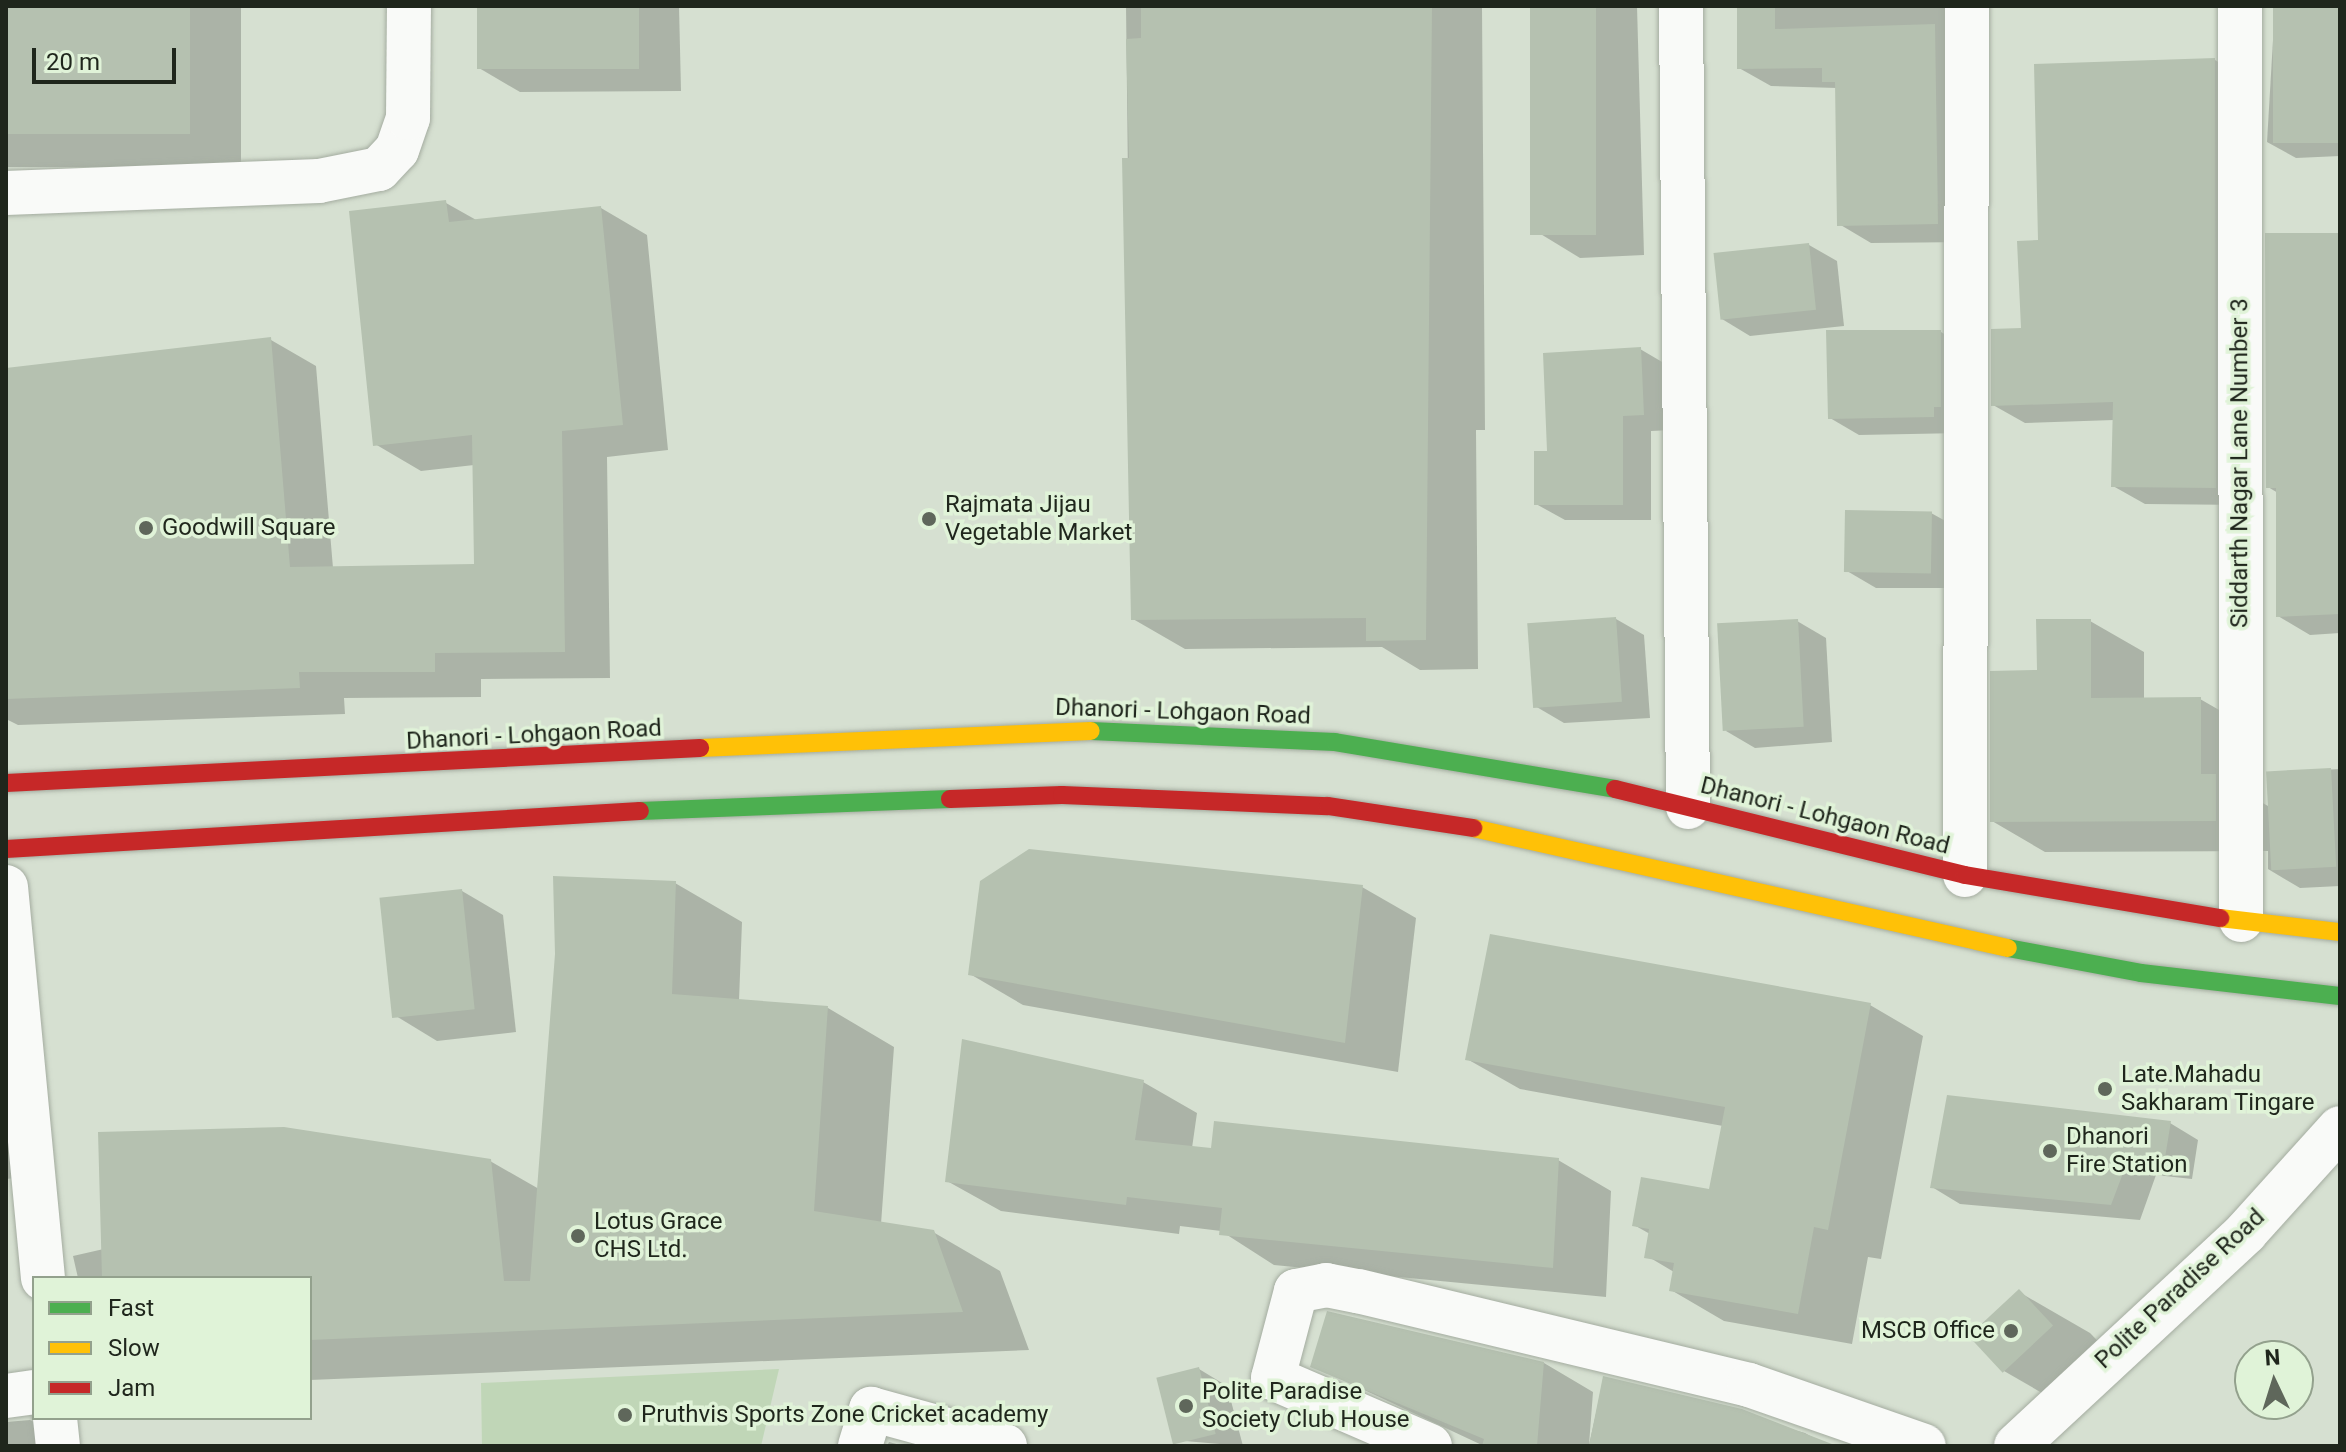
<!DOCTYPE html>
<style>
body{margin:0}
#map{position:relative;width:2346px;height:1452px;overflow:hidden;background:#d6e0d1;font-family:Roboto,sans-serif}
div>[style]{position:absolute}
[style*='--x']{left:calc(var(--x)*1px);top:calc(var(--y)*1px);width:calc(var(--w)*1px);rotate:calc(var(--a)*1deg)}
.green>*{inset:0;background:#c0d6b7}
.shadow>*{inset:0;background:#0003;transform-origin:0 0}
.building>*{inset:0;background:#b5c1b0;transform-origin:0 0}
.roads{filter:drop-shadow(0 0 2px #a4aca0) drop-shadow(0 0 2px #a4aca0)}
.street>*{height:44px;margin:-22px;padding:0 22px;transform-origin:22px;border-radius:22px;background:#f9faf8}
.fast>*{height:18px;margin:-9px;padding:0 9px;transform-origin:9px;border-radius:9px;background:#4caf50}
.slow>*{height:18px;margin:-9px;padding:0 9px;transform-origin:9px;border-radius:9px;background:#ffc107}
.jam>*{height:18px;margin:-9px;padding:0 9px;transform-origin:9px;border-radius:9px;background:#c62828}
.dots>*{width:22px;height:22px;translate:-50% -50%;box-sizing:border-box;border:4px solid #e0f3d8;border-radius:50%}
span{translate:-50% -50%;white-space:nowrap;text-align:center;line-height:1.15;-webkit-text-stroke:7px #e0f3d8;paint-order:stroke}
.street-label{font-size:24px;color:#1f261c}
.poi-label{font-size:24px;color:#1f261c}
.left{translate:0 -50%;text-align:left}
.right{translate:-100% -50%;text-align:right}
.frame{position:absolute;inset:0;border:8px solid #1f261c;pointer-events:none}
.legend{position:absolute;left:32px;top:1276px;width:280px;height:144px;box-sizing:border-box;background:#e0f3d8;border:2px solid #93a18d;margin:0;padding:10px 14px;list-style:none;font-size:24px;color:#1f261c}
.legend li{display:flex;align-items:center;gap:16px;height:40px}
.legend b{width:40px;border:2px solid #93a18d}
.north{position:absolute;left:2234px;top:1340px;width:80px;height:80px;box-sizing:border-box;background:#e0f3d8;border:2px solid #93a18d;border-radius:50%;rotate:356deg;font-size:22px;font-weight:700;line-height:32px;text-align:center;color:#1f261c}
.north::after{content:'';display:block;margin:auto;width:28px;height:36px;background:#5f675b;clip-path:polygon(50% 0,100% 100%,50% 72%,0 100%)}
.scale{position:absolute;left:32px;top:48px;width:144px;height:36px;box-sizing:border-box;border:4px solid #1f261c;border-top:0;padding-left:10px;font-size:24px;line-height:28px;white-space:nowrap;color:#1f261c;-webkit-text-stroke:6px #e0f3d8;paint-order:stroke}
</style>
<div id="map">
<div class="green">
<i style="clip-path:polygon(779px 1369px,761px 1446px,482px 1446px,481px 1383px)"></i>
</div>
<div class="shadow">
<i style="left:6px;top:6px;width:235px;height:161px"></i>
<i style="clip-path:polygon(479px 6px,679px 6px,681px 91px,520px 92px,479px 68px)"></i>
<i style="clip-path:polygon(1126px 6px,1482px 6px,1485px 430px,1476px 430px,1478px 669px,1420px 670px,1382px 647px,1185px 649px,1133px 619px)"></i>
<i style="clip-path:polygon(1532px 6px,1637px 6px,1644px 255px,1580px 258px,1539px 233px)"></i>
<i style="clip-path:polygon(1739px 6px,1957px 6px,1970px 242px,1871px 243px,1839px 224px,1837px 88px,1771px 86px,1739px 68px)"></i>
<i style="clip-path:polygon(2275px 6px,2340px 6px,2340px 156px,2296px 158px,2267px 142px)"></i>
<i style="clip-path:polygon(2215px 60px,2246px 79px,2247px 505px,2145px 504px,2113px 486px,2114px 420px,2025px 423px,1993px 405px,2023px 330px)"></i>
<i style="clip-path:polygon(446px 203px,478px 221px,601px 208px,647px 235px,668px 450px,607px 457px,610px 678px,481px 679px,481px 697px,344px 698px,345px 714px,18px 725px,6px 719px,6px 370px,271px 340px,316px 366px,333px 568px,476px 566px,474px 465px,421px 471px,375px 444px)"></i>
<i style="clip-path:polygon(2340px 235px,2340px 633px,2310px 635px,2278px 616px,2278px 493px,2268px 487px)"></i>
<i style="clip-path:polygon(1809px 245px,1837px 261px,1844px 326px,1750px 336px,1722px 319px)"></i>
<i style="clip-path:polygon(1941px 332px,1969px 349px,1962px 433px,1859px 435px,1830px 418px)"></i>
<i style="clip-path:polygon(1640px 349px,1669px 366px,1672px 430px,1651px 431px,1651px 520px,1565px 520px,1536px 504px,1549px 453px)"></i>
<i style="clip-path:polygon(1931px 513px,1960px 529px,1959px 588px,1876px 588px,1847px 571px)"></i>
<i style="clip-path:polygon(1616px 619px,1644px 635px,1650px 718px,1564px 723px,1535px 706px)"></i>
<i style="clip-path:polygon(1797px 621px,1826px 638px,1832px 742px,1755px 748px,1726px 731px)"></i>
<i style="clip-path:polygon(2090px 621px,2144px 652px,2144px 700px,2200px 699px,2254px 730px,2254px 798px,2268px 806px,2268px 773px,2340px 769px,2340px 886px,2300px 888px,2268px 869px,2268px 851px,2045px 852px,1992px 821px,2039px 672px)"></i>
<i style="clip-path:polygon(675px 883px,742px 922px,739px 1001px,828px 1008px,894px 1047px,881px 1224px,933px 1232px,1000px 1271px,1029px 1350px,310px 1380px,310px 1278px,78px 1278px,73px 1256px,490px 1161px,539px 1189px)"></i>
<i style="clip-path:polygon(1362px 887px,1416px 918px,1398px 1072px,1023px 1005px,970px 974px)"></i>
<i style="clip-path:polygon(462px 891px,503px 915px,516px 1032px,437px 1041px,396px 1016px)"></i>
<i style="clip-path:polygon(6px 929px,25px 1177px,6px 1179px)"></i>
<i style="clip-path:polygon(1870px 1005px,1923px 1036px,1881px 1259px,1868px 1257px,1852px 1344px,1724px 1321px,1671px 1290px,1674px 1272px,1647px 1256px,1650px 1234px,1634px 1225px,1711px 1192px,1723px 1126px,1520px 1089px,1467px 1059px)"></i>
<i style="clip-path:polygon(1143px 1082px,1197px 1113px,1192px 1148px,1213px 1150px,1216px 1123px,1558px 1160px,1611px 1191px,1606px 1297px,1274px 1265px,1221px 1231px,1180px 1226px,1179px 1234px,1001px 1211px,947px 1181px)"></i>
<i style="clip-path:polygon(2170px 1123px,2198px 1140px,2192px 1179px,2156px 1175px,2140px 1220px,1960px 1204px,1932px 1187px)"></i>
<i style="clip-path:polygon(2019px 1292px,2090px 1333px,2123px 1367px,2075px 1412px,2004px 1371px,1972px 1337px)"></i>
<i style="clip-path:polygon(1544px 1363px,1593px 1392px,1589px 1445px,1604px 1378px,1805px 1433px,1827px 1446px,1484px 1446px,1313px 1366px)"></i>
<i style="clip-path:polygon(1199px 1369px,1227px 1386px,1243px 1446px,1173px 1440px)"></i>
<i style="clip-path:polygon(30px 1420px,59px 1436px,60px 1446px,6px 1446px,6px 1422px)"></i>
<i style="clip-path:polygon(889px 1442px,904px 1446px,887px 1446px)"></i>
</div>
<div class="building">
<i style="left:6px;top:6px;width:184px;height:128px"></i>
<i style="left:477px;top:6px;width:162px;height:63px"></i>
<i style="clip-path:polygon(1141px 6px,1432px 6px,1426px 640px,1366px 641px,1366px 618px,1131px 620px,1122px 158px,1129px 158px,1126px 39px,1141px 38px)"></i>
<i style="left:1530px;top:6px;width:66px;height:229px"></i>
<i style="clip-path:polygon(1737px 6px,1775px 6px,1775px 29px,1935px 24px,1938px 224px,1837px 226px,1835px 82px,1822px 82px,1822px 68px,1737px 69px)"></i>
<i style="left:2273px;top:6px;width:67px;height:137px"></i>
<i style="clip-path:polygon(2215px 58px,2216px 488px,2111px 487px,2113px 402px,1991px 406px,1991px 329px,2021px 328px,2017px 241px,2038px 240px,2034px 64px)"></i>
<i style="clip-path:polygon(446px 200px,449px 222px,601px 206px,623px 425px,562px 431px,565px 652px,435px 653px,435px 672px,299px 672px,300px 688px,6px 699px,6px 368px,271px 337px,290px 567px,474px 564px,472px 435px,373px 446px,349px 211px)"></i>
<i style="clip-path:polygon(2265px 233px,2340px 233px,2340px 614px,2276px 617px,2276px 488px,2266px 488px)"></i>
<i style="left:1809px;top:243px;width:67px;height:96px;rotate:84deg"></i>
<i style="clip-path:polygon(1826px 330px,1941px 330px,1941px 407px,1934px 407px,1934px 417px,1828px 419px)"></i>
<i style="clip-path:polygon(1641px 347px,1644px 415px,1623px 416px,1623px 505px,1534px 505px,1534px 451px,1547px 451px,1543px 353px)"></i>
<i style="left:1845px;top:510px;width:87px;height:62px;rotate:1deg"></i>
<i style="left:1616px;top:617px;width:85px;height:89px;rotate:86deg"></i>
<i style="left:1798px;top:619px;width:108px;height:81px;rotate:87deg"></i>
<i style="clip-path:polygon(2036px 619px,2091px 619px,2091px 698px,2201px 697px,2201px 774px,2216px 774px,2216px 821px,1990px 822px,1990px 671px,2037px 670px)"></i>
<i style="left:2331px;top:768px;width:99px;height:65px;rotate:87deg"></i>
<i style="clip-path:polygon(1029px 849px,1363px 885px,1345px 1043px,968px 975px,980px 881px)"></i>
<i style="clip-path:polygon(553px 876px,676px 881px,672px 994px,828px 1006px,814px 1211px,934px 1230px,963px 1312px,310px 1340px,310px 1278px,102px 1278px,98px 1132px,284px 1127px,491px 1159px,504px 1281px,530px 1281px,555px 954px)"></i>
<i style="left:462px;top:889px;width:121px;height:83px;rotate:84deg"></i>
<i style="clip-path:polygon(1490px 934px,1871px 1003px,1828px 1230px,1814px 1227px,1798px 1314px,1669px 1291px,1674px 1263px,1644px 1258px,1649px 1229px,1632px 1226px,1641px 1177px,1709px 1189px,1725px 1107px,1465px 1060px)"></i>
<i style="clip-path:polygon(962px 1039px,1144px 1080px,1135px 1140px,1211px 1148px,1214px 1121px,1559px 1158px,1553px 1268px,1219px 1235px,1222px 1208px,1127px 1197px,1126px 1205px,945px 1182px)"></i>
<i style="clip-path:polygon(1947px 1095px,2171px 1121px,2164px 1164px,2128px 1160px,2111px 1205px,1930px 1188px)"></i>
<i style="left:2019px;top:1289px;width:50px;height:69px;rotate:47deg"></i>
<i style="clip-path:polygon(1327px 1311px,1544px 1362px,1537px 1446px,1482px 1446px,1484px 1439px,1310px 1367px)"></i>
<i style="left:1199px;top:1367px;width:69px;height:44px;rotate:76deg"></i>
<i style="clip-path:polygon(1603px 1376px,1742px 1409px,1837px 1446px,1589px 1446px)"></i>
</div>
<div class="roads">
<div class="street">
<i style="--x:1681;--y:6;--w:801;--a:89.5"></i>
<i style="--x:2240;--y:6;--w:914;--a:89.94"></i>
<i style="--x:6;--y:193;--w:313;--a:-2.2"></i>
<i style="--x:319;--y:181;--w:61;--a:-11.3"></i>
<i style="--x:379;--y:169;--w:26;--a:-47"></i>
<i style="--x:397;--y:150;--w:34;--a:-71"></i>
<i style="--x:408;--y:118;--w:112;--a:-89.5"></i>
<i style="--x:1965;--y:875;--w:869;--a:-89.87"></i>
<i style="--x:6;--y:887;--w:393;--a:84.6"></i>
<i style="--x:6;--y:1396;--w:28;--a:-8"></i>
<i style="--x:55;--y:1418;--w:28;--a:84"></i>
<i style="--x:860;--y:1446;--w:39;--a:-73"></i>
<i style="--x:871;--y:1409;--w:139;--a:15.4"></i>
<i style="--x:1430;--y:1446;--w:171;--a:-156.6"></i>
<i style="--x:1273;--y:1378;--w:90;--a:-75.2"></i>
<i style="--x:1296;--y:1291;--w:31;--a:-11"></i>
<i style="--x:1326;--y:1285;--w:33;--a:11"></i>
<i style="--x:1358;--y:1291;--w:402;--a:13.5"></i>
<i style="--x:1749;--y:1385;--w:185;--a:19.2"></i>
<i style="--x:2016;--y:1446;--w:314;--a:-42.9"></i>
<i style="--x:2246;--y:1232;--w:140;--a:-47.9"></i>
</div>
<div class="fast">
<i style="--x:1091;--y:731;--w:244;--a:2.6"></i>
<i style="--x:1335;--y:742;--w:284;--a:9.5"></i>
<i style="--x:640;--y:811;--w:310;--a:-2.2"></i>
<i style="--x:2008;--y:948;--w:135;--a:10.6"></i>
<i style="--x:2141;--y:973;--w:200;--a:6.6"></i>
</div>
<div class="slow">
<i style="--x:700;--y:748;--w:391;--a:-2.5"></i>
<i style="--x:1473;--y:828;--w:548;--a:12.64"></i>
<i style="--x:2220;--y:918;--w:121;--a:6.7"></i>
</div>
<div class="jam">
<i style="--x:6;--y:783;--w:695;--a:-2.89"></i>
<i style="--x:1615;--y:789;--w:360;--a:13.8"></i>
<i style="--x:1965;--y:875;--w:259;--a:9.6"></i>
<i style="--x:950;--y:799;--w:112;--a:-2"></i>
<i style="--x:1062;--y:795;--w:266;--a:2.4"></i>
<i style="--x:1328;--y:806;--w:147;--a:8.6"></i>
<i style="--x:6;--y:849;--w:635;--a:-3.43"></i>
</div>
</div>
<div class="dots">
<i style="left:929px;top:519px;background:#5f675b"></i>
<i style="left:146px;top:528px;background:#5f675b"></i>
<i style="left:2105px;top:1089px;background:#5f675b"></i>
<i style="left:2050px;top:1151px;background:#5f675b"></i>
<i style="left:578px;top:1236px;background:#5f675b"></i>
<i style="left:2011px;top:1331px;background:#5f675b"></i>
<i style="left:1186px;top:1406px;background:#5f675b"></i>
<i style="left:625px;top:1415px;background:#5f675b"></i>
</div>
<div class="street-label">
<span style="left:2240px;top:463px;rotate:-90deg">Siddarth Nagar Lane Number 3</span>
<span style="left:1183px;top:712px;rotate:2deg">Dhanori - Lohgaon Road</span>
<span style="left:534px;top:735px;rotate:-3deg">Dhanori - Lohgaon Road</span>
<span style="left:1825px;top:816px;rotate:14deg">Dhanori - Lohgaon Road</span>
<span style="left:2180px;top:1289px;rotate:-43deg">Polite Paradise Road</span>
</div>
<div class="poi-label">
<span class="left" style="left:945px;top:519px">Rajmata Jijau<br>Vegetable Market</span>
<span class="left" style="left:162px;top:528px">Goodwill Square</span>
<span class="left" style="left:2121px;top:1089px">Late.Mahadu<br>Sakharam Tingare</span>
<span class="left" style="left:2066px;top:1151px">Dhanori<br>Fire Station</span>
<span class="left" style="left:594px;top:1236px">Lotus Grace<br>CHS Ltd.</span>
<span class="right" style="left:1995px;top:1331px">MSCB Office</span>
<span class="left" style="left:1202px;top:1406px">Polite Paradise<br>Society Club House</span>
<span class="left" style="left:641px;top:1415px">Pruthvis Sports Zone Cricket academy</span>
</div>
<div class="frame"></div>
<ul class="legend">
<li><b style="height:10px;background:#4caf50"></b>Fast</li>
<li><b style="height:10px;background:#ffc107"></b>Slow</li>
<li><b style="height:10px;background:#c62828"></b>Jam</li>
</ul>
<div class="north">N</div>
<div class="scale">20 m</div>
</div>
